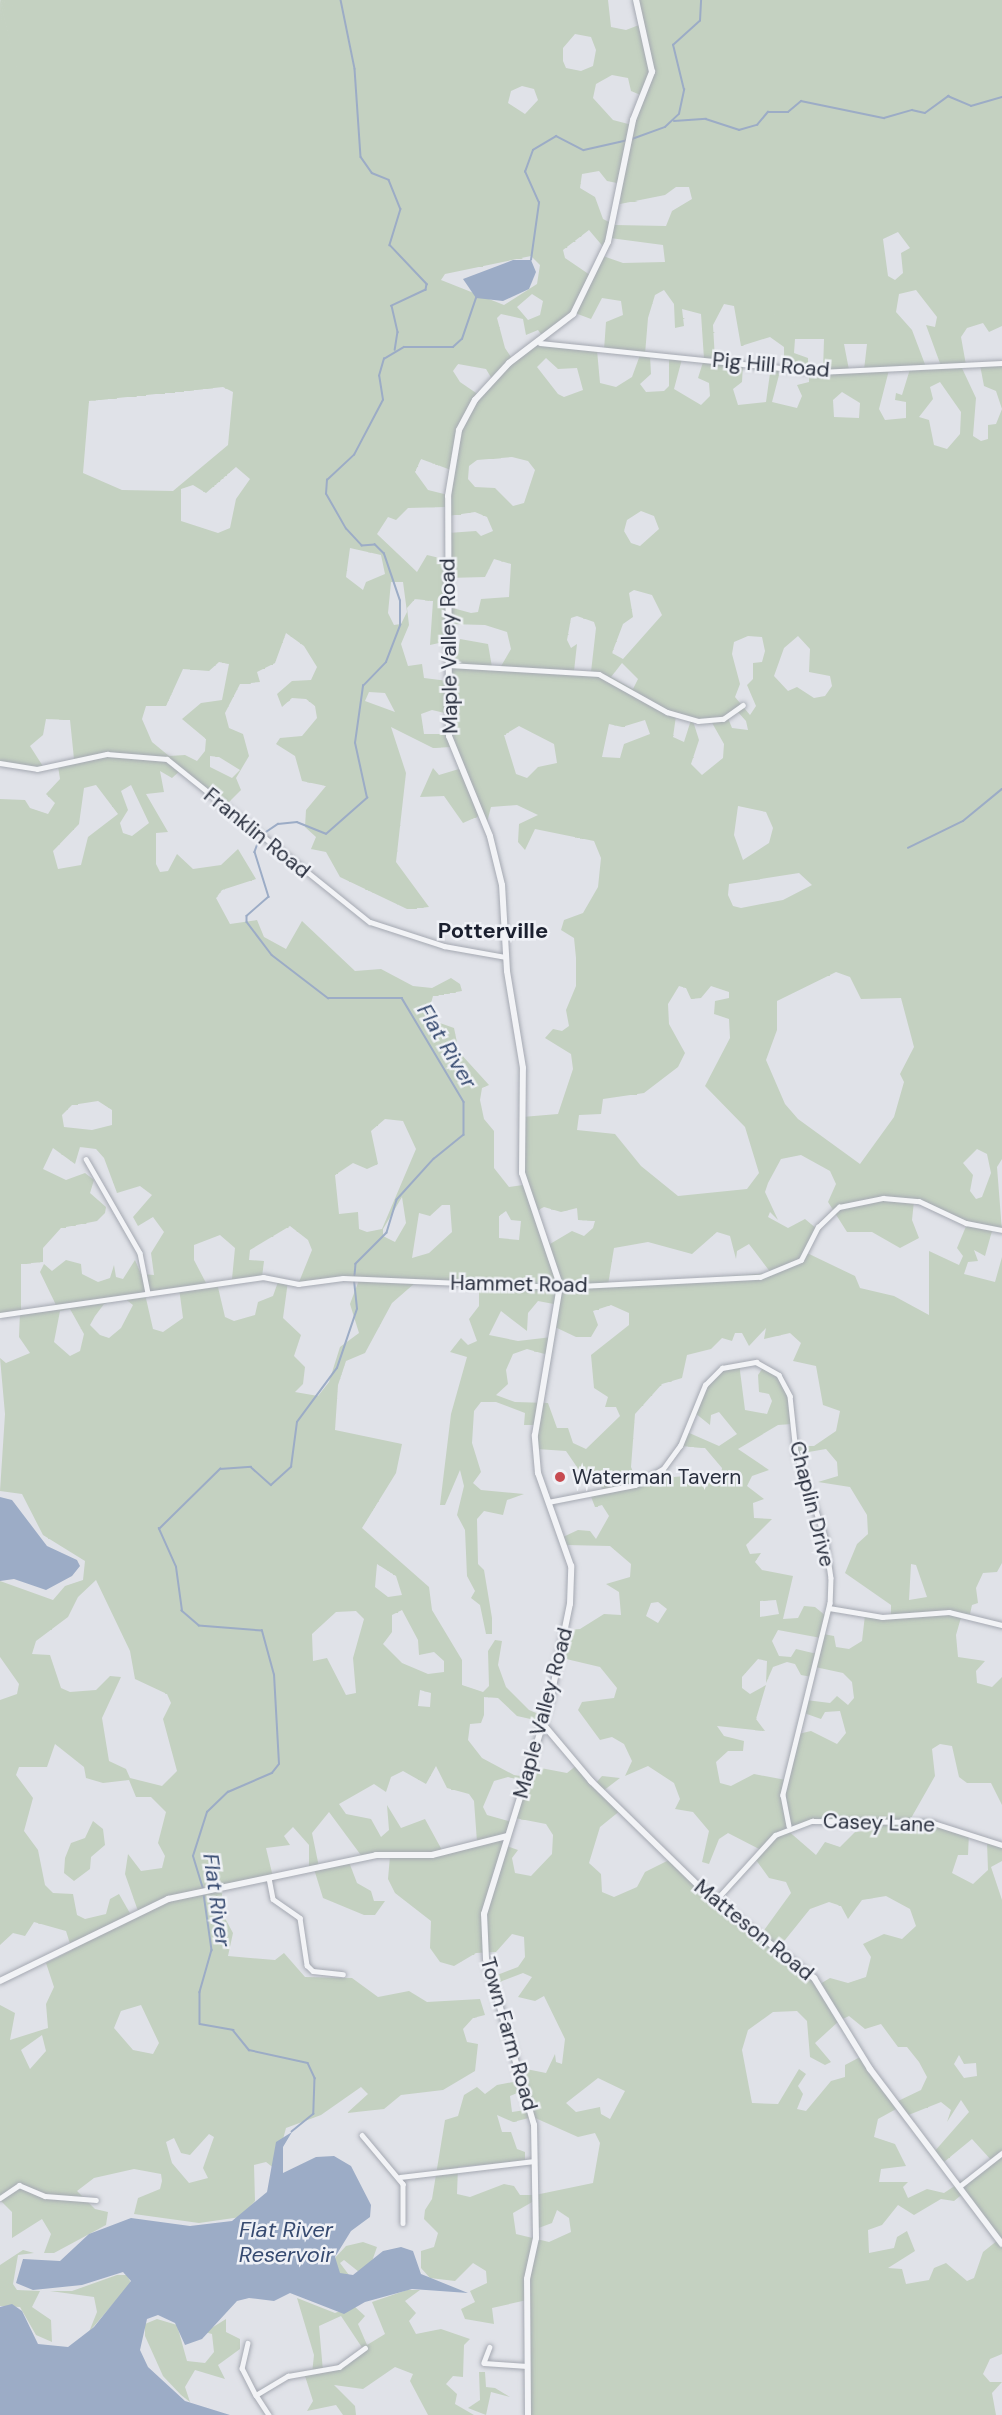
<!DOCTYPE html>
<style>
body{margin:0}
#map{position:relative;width:1002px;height:2415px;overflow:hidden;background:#e0e2e8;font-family:"DM Sans",sans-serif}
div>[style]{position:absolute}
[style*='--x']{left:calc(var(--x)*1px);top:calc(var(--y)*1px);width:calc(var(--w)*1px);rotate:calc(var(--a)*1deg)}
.green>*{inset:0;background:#c4d1c1}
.water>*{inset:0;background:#9cacc6}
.stream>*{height:1.5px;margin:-0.75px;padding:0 0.75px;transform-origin:0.75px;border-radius:0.75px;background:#9cacc6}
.roads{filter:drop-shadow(0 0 2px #a5a9b2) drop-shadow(0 0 2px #a5a9b2)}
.minor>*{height:4.5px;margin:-2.25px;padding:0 2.25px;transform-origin:2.25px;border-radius:2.25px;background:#f2f3f6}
.tertiary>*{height:6px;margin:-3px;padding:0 3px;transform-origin:3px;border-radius:3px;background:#f2f3f6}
.dots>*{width:16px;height:16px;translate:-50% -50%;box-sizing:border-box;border:3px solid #eff1f6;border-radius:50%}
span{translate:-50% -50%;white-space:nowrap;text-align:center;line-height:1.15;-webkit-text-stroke:5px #eff1f6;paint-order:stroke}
.street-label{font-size:21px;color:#292f3e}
.poi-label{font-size:21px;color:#292f3e}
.left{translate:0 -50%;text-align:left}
.neighbourhood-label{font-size:22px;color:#1b202f;font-weight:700}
.water-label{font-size:22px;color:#364a70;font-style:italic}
</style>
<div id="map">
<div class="green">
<i style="clip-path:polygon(evenodd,0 0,608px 0,611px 27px,626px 30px,639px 25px,636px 0,1002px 0,1002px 326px,989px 332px,983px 323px,967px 328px,961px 337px,966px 365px,961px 366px,976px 398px,973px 436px,981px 441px,988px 439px,988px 425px,996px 424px,1002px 409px,996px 391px,984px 386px,980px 365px,1002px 363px,1002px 1159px,997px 1167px,1002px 1231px,992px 1231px,985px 1256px,974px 1250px,978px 1261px,968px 1262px,964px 1274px,995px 1282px,1002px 1257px,1002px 1563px,997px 1572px,983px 1573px,976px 1588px,978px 1603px,972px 1605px,970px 1614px,962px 1614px,956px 1635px,958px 1657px,985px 1661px,976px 1671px,977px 1683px,992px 1687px,1002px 1677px,1002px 1805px,991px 1783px,967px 1783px,959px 1777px,952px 1746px,940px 1744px,932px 1749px,935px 1776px,910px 1820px,969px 1833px,968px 1855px,958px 1855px,952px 1873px,973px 1884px,988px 1870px,987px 1842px,1002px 1845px,1002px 1861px,991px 1867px,1002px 1900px,1002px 2354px,990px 2359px,983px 2374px,990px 2382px,1002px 2382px,992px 2393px,996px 2415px,528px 2415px,527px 2300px,492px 2308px,494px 2324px,465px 2319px,461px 2309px,475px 2302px,470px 2291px,487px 2283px,486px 2271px,473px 2263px,455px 2281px,430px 2278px,421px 2268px,421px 2251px,434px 2247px,438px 2233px,424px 2219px,425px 2210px,432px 2199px,445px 2120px,458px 2116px,464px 2095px,477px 2087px,485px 2094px,497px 2085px,524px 2080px,521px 2068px,546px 2073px,555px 2054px,556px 2062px,562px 2064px,565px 2039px,544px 1996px,535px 2001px,518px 1997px,532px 1977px,523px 1973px,494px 1984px,492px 1977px,518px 1967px,525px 1957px,524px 1937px,512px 1934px,496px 1952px,476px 1953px,454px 1966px,440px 1962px,430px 1948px,431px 1921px,395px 1893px,388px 1879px,390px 1856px,363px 1858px,329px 1812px,312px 1833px,319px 1867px,349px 1862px,357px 1883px,371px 1891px,374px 1901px,385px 1901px,375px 1915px,364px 1915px,323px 1898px,314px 1869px,309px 1869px,309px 1845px,293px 1827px,284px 1836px,290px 1845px,266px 1848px,273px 1877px,223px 1887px,220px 1909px,233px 1933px,228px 1956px,275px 1960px,284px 1953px,305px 1977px,352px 1978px,378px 1997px,409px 1991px,427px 2002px,480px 1999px,485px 2015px,473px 2018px,463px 2029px,467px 2042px,478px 2044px,475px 2071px,443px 2090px,401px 2095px,384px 2109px,347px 2113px,368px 2094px,361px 2087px,321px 2115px,286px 2128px,275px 2169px,266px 2162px,254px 2165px,255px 2201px,241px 2217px,199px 2223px,134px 2214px,138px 2198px,160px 2189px,162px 2181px,161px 2174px,134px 2169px,94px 2178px,77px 2191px,95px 2209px,108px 2212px,106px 2225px,54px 2253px,44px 2253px,51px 2234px,42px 2219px,12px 2238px,12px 2212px,0 2200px,0 2005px,15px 2013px,10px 2040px,48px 2028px,46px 2004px,54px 1987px,46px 1963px,72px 1950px,66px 1931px,34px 1922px,25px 1936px,13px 1933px,0 1945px,0 1700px,17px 1694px,19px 1684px,0 1657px,0 1581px,53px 1600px,65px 1586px,83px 1580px,85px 1561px,43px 1535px,22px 1494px,0 1491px,5px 1414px,0 1358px,6px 1363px,30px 1353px,19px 1337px,20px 1312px,0 1315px,0 799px,25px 800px,30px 808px,48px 814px,55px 803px,46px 794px,60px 779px,58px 766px,74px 759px,70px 720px,46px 719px,43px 735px,30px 746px,44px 768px,0 763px,0 0,575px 34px,591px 37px,596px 50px,593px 66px,581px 71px,566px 68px,563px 61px,563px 48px,575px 34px,0 0,612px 75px,628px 78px,631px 91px,643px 96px,632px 125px,613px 120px,593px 98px,596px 84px,612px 75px,0 0,522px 86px,534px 89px,538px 100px,525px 114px,508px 103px,511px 91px,522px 86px,0 0,599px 171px,607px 181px,622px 184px,620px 204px,665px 195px,676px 187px,689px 187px,692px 199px,672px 211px,666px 226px,615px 225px,603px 219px,595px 197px,580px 188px,582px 174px,599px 171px,0 0,589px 230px,605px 249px,610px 238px,663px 245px,665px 262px,623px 263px,603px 256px,590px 275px,565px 258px,563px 250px,589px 230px,0 0,898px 232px,910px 248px,901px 253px,903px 273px,895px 280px,888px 276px,883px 239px,898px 232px,0 0,531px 256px,540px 265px,537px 284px,504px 305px,441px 280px,445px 274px,531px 256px,0 0,664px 290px,674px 304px,675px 328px,684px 326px,682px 309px,701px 314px,704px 359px,698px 378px,709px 383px,710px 396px,701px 405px,674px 389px,682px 359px,669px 359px,669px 386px,664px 391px,646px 392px,640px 384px,651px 374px,650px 355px,645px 354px,648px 318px,655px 295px,664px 290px,0 0,916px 290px,937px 317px,935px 327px,926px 325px,941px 366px,926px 367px,912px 330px,896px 312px,899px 294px,916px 290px,0 0,532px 294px,543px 301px,540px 315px,528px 320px,517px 307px,532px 294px,0 0,602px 298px,621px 301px,623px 315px,606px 322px,604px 350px,640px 355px,632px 377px,616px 387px,600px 383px,597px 350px,541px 342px,513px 360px,505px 348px,497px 318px,501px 314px,523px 319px,526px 335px,538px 330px,545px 340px,575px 313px,591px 319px,602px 298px,0 0,724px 304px,734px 306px,741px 346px,770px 337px,784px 347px,784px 368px,808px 370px,808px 358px,794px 353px,795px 339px,824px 339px,823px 371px,809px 371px,809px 382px,797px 385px,802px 396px,797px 408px,772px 402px,779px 375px,778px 368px,771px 366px,766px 402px,738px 405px,733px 389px,742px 382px,743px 364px,715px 360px,713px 325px,724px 304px,0 0,844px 344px,867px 344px,864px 370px,849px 370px,844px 344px,0 0,546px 358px,558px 369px,577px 368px,583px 390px,564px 397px,558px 394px,537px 367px,546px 358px,0 0,458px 364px,486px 369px,492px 379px,479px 395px,460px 382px,453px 371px,458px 364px,0 0,910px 369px,902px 395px,896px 393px,895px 400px,906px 402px,906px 418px,885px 420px,879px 409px,889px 370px,910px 369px,0 0,940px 382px,961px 412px,960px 434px,947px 449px,934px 445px,929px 420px,919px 417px,933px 399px,930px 387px,940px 382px,0 0,223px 387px,233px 392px,228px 445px,173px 491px,122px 490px,83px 473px,89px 401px,223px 387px,0 0,842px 392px,860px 403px,859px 418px,834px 417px,833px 400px,842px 392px,0 0,512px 457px,528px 461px,535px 470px,524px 503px,513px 506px,495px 488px,475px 487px,468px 479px,469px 466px,477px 460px,512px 457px,0 0,421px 459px,451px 470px,448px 495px,428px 490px,415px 472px,421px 459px,0 0,236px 467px,250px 479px,236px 499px,230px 528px,218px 533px,181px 521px,181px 489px,193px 485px,206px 493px,236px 467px,0 0,445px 507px,448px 516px,475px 512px,487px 517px,493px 531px,481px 536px,476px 531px,448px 533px,448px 560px,427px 555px,417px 572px,377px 534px,388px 517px,396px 520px,408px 508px,445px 507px,0 0,641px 511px,654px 516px,659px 529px,640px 546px,631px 543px,624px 531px,627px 520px,641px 511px,0 0,350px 548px,381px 555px,385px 574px,366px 582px,363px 590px,346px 577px,350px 548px,0 0,494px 559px,511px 564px,509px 597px,481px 599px,478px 612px,471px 613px,449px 607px,448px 578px,485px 577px,494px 559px,0 0,391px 582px,403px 582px,407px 612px,401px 624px,394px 625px,388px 613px,391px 582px,0 0,634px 590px,652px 595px,662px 615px,623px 659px,612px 653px,623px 624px,633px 617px,629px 593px,634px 590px,0 0,415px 599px,433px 601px,430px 645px,448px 641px,449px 624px,485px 625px,507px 632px,511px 649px,500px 668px,492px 667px,488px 644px,460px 639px,458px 651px,449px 653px,448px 681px,424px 678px,422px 664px,408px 666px,401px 644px,409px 625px,407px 608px,415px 599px,0 0,577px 616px,594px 622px,596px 628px,591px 672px,574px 671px,577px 644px,571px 648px,567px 640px,571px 618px,577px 616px,0 0,286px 633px,304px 646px,317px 667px,311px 680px,292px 681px,277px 694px,282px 707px,292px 698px,306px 699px,315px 706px,317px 718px,302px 736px,280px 738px,276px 744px,295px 756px,302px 781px,326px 786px,306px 810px,305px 827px,316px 837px,311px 849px,326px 852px,340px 877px,407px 909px,429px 907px,396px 862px,406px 773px,391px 727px,433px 748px,451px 747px,459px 769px,439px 775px,433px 768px,420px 797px,444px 796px,463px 823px,481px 815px,486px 826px,491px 807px,517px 805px,538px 815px,519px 824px,518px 842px,525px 850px,535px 829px,594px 841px,601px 858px,598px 887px,583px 913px,564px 920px,561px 930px,574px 938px,576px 958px,576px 986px,566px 1010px,569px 1026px,562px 1031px,553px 1029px,545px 1038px,571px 1054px,573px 1069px,558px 1114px,522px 1117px,523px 1185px,509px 1187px,494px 1168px,494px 1131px,484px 1119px,480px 1100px,482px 1088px,489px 1085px,459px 1052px,454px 1028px,437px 1022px,430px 1007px,433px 996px,462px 991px,460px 984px,451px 978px,432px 988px,413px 986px,381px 969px,355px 971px,302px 921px,286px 949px,264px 937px,257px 920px,230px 924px,216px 898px,222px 890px,256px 879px,238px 849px,221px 865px,193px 869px,177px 854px,168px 871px,160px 872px,156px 864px,156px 833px,168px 832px,146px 794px,164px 792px,160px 771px,172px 778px,181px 770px,224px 807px,241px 790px,236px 778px,249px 756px,243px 734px,229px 728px,225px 713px,240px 684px,260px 682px,257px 672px,275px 663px,286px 633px,0 0,748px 636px,762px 637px,765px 651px,762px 662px,753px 663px,753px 679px,747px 685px,756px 706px,750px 715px,735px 697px,740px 684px,732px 654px,734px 642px,748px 636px,0 0,798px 636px,810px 649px,809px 672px,830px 676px,832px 686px,825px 696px,814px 698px,797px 687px,788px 691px,774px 676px,784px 648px,798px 636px,0 0,219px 662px,229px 664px,222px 700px,201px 703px,182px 719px,206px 739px,205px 751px,197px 761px,185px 755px,169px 756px,152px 742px,142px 719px,146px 706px,166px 706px,183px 669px,209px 671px,219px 662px,0 0,622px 663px,638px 679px,633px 689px,611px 677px,622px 663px,0 0,369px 692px,385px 693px,395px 712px,365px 701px,369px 692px,0 0,432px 710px,449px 714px,449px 734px,424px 734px,421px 714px,432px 710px,0 0,737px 711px,746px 721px,748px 730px,732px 728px,728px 718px,737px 711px,0 0,676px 716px,691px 720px,684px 742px,673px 737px,676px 716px,0 0,645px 720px,650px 734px,624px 744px,620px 758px,602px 757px,609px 724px,622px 727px,645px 720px,0 0,693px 721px,711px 721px,724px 744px,723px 758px,702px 775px,691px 764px,699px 740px,693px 721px,0 0,519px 726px,554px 744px,557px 763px,538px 767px,527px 778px,516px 774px,504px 735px,519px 726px,0 0,210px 756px,219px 757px,240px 770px,232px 778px,210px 767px,210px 756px,0 0,96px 785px,118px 814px,88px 837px,81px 865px,58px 869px,53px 851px,79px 824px,84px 788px,96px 785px,0 0,131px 785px,149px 823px,132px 836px,123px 833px,120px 823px,128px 810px,121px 791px,131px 785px,0 0,738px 806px,766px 812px,773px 828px,769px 843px,743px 860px,734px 835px,738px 806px,0 0,799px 873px,812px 885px,783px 900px,741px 908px,733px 906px,728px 895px,729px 884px,799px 873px,0 0,836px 972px,850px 977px,861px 999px,901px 998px,914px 1047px,900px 1074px,904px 1082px,894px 1117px,860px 1164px,798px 1119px,785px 1104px,766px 1060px,777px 1030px,777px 1001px,836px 972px,0 0,679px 986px,686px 988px,691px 999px,701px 998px,711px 986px,729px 992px,729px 998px,715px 1001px,714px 1014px,729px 1019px,730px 1038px,705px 1086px,745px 1127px,759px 1173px,747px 1189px,678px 1196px,641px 1166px,615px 1134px,577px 1130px,579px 1115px,601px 1114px,603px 1099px,644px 1093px,678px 1067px,685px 1053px,669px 1024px,668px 1004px,679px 986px,0 0,98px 1101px,112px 1110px,112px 1125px,92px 1130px,64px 1127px,62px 1115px,72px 1105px,98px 1101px,0 0,385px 1119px,403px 1121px,416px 1149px,382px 1229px,367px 1232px,359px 1229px,358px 1212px,339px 1214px,335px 1175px,353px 1163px,367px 1169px,378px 1164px,371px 1131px,385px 1119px,0 0,80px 1147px,96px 1149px,104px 1158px,117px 1193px,140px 1186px,152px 1195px,133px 1217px,138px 1226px,153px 1217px,164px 1232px,151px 1253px,154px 1275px,141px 1274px,135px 1260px,123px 1279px,116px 1277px,114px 1265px,110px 1278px,98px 1282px,82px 1274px,81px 1264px,66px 1260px,52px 1271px,44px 1264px,40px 1272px,56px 1305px,21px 1312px,21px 1264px,43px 1262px,43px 1248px,61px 1228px,97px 1221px,105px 1213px,106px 1207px,90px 1193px,94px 1180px,85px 1173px,66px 1180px,43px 1169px,53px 1148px,75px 1164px,80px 1147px,0 0,977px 1149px,987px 1154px,991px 1173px,982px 1197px,976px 1199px,970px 1191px,973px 1175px,963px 1163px,977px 1149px,0 0,801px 1155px,830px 1171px,836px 1184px,828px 1202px,847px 1232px,872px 1232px,900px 1248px,919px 1238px,912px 1220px,914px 1201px,967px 1224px,957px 1248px,963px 1256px,959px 1265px,929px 1251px,929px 1315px,894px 1296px,860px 1288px,855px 1276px,807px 1253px,817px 1229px,805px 1219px,788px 1228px,768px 1217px,770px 1212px,778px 1220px,765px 1192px,768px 1183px,781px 1159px,801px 1155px,0 0,402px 1197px,406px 1223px,395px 1242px,383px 1236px,383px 1229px,402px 1197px,0 0,442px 1205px,450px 1205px,452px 1232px,429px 1253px,412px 1258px,419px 1213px,430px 1216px,442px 1205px,0 0,544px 1207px,561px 1212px,577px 1208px,578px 1220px,595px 1221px,593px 1228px,584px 1236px,572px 1231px,550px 1244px,534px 1212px,544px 1207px,0 0,506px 1211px,511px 1220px,521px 1221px,519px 1240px,499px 1238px,499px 1216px,506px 1211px,0 0,290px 1226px,308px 1240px,312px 1250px,299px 1282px,359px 1280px,350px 1304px,359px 1333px,340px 1347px,329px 1382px,318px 1396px,295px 1392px,303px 1384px,305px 1367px,294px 1356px,301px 1335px,283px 1318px,288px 1281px,279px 1279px,273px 1296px,258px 1302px,255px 1315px,234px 1321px,225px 1317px,217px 1283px,206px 1283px,194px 1260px,194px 1245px,220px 1235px,235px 1248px,232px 1279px,262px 1277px,264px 1261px,249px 1260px,250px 1250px,290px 1226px,0 0,717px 1232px,730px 1236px,736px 1259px,737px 1251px,749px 1244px,771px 1273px,608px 1285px,614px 1248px,648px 1242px,692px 1254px,717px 1232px,0 0,415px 1283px,479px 1284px,479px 1306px,469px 1319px,477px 1341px,468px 1345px,461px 1338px,450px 1352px,467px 1357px,451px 1414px,440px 1505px,445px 1505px,460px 1470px,464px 1486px,457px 1515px,465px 1530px,467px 1576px,475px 1591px,471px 1598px,480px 1605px,486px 1634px,492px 1634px,492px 1618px,484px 1570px,478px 1564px,477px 1519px,484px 1511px,503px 1515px,507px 1500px,524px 1494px,481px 1490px,473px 1483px,481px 1472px,472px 1443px,474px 1411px,481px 1402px,496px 1402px,525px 1413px,524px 1425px,534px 1425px,537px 1449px,566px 1451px,579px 1470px,599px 1473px,602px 1491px,590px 1494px,595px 1507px,602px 1505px,609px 1516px,596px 1539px,590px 1531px,578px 1530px,563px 1537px,566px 1545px,610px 1546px,631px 1564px,630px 1577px,606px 1584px,619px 1592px,621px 1615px,604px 1614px,580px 1629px,567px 1630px,562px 1658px,600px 1667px,617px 1688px,614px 1698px,582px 1702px,578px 1710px,600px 1740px,612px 1737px,624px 1744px,632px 1761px,625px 1776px,648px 1766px,674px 1783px,680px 1799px,675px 1809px,693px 1812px,709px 1831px,702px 1862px,709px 1864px,719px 1839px,728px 1833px,761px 1850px,756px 1860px,769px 1878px,786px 1882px,791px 1893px,759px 1937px,671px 1859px,645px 1872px,637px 1887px,614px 1897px,602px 1892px,601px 1874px,589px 1863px,600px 1827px,621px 1810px,603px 1791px,620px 1778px,602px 1776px,595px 1784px,577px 1765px,567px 1773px,530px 1766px,526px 1777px,514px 1775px,482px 1758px,468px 1740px,470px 1724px,481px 1723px,484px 1715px,484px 1697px,498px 1698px,517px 1716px,544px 1722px,546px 1717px,529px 1710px,506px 1687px,498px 1665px,502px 1641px,495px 1640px,488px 1651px,489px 1686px,483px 1692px,462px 1685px,462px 1660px,432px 1610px,429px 1587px,362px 1528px,396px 1473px,402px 1444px,335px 1430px,338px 1385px,346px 1361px,365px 1353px,392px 1303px,415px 1283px,0 0,179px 1288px,183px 1318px,163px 1332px,153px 1329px,145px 1294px,179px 1288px,0 0,124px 1298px,133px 1305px,121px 1328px,109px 1338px,100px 1335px,90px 1325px,95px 1316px,104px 1304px,124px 1298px,0 0,538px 1301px,559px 1305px,555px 1327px,576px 1337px,591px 1337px,598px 1325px,593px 1311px,611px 1305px,629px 1313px,629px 1325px,591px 1355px,594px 1388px,608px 1397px,605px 1407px,616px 1407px,620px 1416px,586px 1449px,573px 1443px,568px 1428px,557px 1428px,548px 1403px,515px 1402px,496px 1395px,508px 1384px,506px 1370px,513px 1354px,527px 1349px,548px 1355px,552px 1337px,518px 1341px,489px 1335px,501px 1311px,527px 1331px,528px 1313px,538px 1301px,0 0,70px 1309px,84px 1334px,80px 1351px,70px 1356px,54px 1342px,60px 1311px,70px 1309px,0 0,766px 1328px,764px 1339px,790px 1333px,801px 1343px,793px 1361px,816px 1366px,823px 1405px,840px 1411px,836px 1431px,814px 1446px,795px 1446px,797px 1454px,826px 1449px,837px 1462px,838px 1476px,818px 1482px,850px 1487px,867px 1515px,868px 1534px,857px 1544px,845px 1573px,891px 1605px,891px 1617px,865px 1615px,862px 1641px,849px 1649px,836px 1647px,834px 1636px,823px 1634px,826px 1616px,815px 1607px,804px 1606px,798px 1618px,783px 1619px,793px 1576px,762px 1570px,755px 1562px,761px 1553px,750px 1554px,746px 1545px,772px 1519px,754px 1518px,753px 1503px,764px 1499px,747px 1486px,752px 1476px,769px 1470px,738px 1449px,778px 1425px,792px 1424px,788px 1388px,772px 1369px,764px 1366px,758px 1375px,759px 1392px,769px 1394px,772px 1401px,767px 1414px,745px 1410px,739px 1363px,716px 1373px,705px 1387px,695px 1413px,710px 1425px,711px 1415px,719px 1412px,737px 1434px,719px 1446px,687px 1432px,681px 1446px,705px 1448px,722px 1468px,720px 1481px,707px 1474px,674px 1477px,665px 1468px,638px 1484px,631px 1467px,635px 1414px,662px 1384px,682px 1378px,687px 1355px,711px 1349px,722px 1338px,732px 1341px,735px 1333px,742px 1333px,749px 1346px,766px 1328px,0 0,377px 1564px,396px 1576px,402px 1595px,388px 1597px,375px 1587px,377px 1564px,0 0,911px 1564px,916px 1565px,927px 1597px,909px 1600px,911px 1564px,0 0,96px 1580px,130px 1651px,135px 1679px,167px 1694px,171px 1703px,163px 1719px,177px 1771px,162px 1786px,130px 1778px,126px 1769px,109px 1761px,102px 1718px,121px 1677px,110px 1676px,96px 1690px,70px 1692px,61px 1688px,50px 1655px,32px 1654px,36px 1641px,68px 1617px,78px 1597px,96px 1580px,0 0,776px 1600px,779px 1614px,760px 1617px,760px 1601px,776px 1600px,0 0,658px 1602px,667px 1609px,658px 1623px,646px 1616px,651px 1603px,658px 1602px,0 0,402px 1610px,418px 1640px,419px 1655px,434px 1652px,444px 1661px,444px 1672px,428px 1674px,402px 1663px,383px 1644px,392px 1632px,392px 1615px,402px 1610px,0 0,356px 1611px,364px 1619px,353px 1658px,356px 1693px,346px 1695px,327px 1658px,313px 1661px,312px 1634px,336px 1612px,356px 1611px,0 0,778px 1630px,821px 1638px,817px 1654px,796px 1649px,791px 1657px,779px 1656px,772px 1641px,778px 1630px,0 0,758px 1659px,767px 1661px,766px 1683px,773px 1667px,787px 1662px,795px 1664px,801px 1675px,812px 1677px,815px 1667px,843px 1673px,852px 1682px,854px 1698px,848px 1705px,837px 1696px,830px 1703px,806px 1700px,804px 1713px,821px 1719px,825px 1712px,840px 1711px,846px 1733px,837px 1744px,811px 1731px,798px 1734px,786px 1780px,754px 1774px,731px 1786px,720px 1783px,716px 1762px,728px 1751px,743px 1751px,744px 1741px,724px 1736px,717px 1726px,765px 1731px,756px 1719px,766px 1685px,750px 1694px,742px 1688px,742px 1677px,758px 1659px,0 0,420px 1690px,431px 1693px,430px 1707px,418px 1706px,420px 1690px,0 0,55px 1744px,84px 1767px,86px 1778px,103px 1783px,129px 1780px,136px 1797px,151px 1797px,166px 1812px,158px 1843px,165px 1856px,162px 1868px,141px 1871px,128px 1854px,125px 1874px,138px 1911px,131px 1915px,119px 1894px,110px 1899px,106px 1914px,85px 1919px,77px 1915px,73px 1894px,53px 1893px,45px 1885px,38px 1850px,24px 1831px,33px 1798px,16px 1775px,19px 1767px,47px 1767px,55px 1744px,0 0,436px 1766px,447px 1788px,469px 1794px,474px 1801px,477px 1842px,443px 1852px,425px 1819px,401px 1828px,387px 1805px,389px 1830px,381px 1837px,371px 1819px,346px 1814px,339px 1804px,374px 1784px,386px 1792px,391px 1777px,403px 1771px,426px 1784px,436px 1766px,0 0,508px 1777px,524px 1781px,515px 1818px,546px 1824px,553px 1835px,552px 1854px,531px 1876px,515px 1873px,512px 1858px,518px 1850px,504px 1845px,512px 1822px,487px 1815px,483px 1807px,494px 1781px,508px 1777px,0 0,812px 1821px,881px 1823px,876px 1830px,855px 1832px,840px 1847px,825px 1842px,816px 1855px,786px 1829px,812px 1821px,0 0,886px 1896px,910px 1909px,916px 1926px,902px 1939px,884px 1934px,863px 1944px,871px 1957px,866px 1977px,848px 1983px,830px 1978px,820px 1984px,777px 1950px,810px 1909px,829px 1902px,841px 1906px,848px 1919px,862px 1900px,886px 1896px,0 0,141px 2005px,159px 2043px,153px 2054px,133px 2050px,114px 2028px,121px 2011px,141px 2005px,0 0,797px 2011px,807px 2021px,810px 2057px,825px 2065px,831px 2062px,815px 2043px,839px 2021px,849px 2016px,865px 2029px,881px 2024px,898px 2047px,907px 2047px,919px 2062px,927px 2077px,921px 2090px,896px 2102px,862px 2056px,845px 2065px,845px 2077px,831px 2081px,806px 2111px,797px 2109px,803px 2094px,798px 2086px,806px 2074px,799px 2069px,778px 2104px,752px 2103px,742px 2050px,748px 2030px,773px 2012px,797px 2011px,0 0,42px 2035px,46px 2051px,30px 2069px,21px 2050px,42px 2035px,0 0,959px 2055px,964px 2064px,976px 2063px,977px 2076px,964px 2078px,954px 2064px,959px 2055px,0 0,598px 2078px,625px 2091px,610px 2119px,601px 2114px,600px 2107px,576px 2112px,566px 2103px,598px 2078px,0 0,527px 2089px,532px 2109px,512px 2112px,510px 2096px,527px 2089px,0 0,961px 2100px,969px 2112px,934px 2152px,944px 2162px,972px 2139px,992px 2161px,944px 2193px,927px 2189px,908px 2198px,903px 2187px,908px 2182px,879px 2182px,881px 2169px,906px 2166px,895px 2144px,874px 2137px,878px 2119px,898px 2108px,906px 2116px,941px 2102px,951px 2110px,947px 2122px,961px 2100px,0 0,497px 2115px,513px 2122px,533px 2117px,578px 2137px,595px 2133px,600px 2143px,593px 2183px,535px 2195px,520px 2195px,514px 2186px,504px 2184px,470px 2197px,457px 2194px,458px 2167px,525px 2161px,525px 2152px,517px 2149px,511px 2132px,502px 2132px,497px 2115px,0 0,209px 2134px,214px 2137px,203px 2168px,208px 2178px,189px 2183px,172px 2163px,166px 2142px,174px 2138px,181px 2153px,190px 2155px,209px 2134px,0 0,965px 2192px,998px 2240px,983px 2252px,974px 2278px,967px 2281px,946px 2263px,934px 2268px,929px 2280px,906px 2284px,902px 2269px,888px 2268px,915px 2251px,907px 2231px,897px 2237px,894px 2248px,869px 2253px,868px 2230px,882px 2225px,898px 2205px,914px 2215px,941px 2199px,954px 2201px,965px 2192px,0 0,534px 2201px,536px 2229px,552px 2223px,557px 2210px,569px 2218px,571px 2232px,549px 2242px,516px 2234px,513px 2213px,534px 2201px)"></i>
<i style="clip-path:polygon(93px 1821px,103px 1829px,105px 1845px,91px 1857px,90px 1869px,74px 1881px,64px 1873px,65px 1858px,71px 1843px,85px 1838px)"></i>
<i style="clip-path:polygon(363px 2242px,377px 2247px,369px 2270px,359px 2272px,344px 2260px,340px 2263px,349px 2275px,340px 2280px,334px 2259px,346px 2246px)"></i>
<i style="clip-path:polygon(23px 2250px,34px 2253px,18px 2255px,13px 2284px,17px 2290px,40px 2291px,32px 2307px,51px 2320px,52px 2342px,36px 2335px,20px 2307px,0 2306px,0 2265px)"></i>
<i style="clip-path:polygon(117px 2275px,127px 2275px,131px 2283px,89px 2332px,97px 2312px,94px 2297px,50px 2291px,72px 2291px)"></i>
<i style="clip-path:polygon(evenodd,407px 2290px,420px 2290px,405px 2301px,416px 2313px,409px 2321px,416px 2334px,441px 2329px,470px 2339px,464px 2345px,463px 2377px,453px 2376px,446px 2384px,457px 2394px,455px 2404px,474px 2415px,428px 2415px,410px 2381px,413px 2374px,395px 2367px,363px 2389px,334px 2385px,355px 2406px,356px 2415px,343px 2415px,336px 2405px,307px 2411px,313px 2401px,305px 2376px,312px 2374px,314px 2355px,297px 2298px,335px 2313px,354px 2306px,365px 2316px,358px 2324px,367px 2345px,385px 2334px,372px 2302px,407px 2290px,341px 2316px,363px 2349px,348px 2365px,323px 2371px,319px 2326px,341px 2316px)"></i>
<i style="clip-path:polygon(157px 2319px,177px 2325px,187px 2361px,205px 2363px,214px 2352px,212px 2334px,205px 2332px,226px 2319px,226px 2332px,240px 2339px,240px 2349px,218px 2365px,225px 2379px,195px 2370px,185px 2387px,190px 2402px,181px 2395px,163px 2376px,145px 2336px,145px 2324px)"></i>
<i style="clip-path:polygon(479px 2372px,485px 2372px,486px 2387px,495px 2388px,510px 2397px,491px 2392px,486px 2415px,468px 2408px,480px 2400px)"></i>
</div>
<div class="water">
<i style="clip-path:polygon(513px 260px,531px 260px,536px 272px,529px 289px,503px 301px,476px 298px,463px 279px)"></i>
<i style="clip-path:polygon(0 1497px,12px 1500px,47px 1546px,77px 1560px,80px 1566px,72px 1576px,46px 1590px,14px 1579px,0 1581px)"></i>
<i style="clip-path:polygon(292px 2132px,283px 2147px,283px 2173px,316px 2157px,334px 2156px,351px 2166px,371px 2205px,370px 2217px,351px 2231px,335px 2257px,340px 2273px,353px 2275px,383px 2251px,401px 2247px,413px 2251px,421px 2274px,468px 2293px,412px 2289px,365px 2302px,344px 2314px,290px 2293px,274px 2301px,249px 2298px,237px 2301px,202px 2339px,185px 2345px,175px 2323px,158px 2315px,147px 2319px,140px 2350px,148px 2367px,185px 2401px,230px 2415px,0 2415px,0 2307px,12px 2304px,22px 2311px,38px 2344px,68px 2347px,94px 2327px,131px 2281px,123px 2272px,82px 2285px,33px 2290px,16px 2283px,23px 2259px,60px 2261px,89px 2234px,131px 2218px,190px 2226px,232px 2221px,267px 2192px,276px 2142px)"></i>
</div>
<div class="stream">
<i style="--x:341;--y:0;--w:70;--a:78.5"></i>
<i style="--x:355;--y:69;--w:88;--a:86.1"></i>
<i style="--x:361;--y:157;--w:19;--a:55"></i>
<i style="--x:372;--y:173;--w:18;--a:22"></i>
<i style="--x:389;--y:180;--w:31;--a:68"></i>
<i style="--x:401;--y:209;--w:38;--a:107"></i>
<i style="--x:390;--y:245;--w:54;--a:46.5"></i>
<i style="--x:427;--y:284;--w:6;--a:99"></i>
<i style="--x:426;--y:290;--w:38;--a:155"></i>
<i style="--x:392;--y:306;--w:27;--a:77"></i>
<i style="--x:398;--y:332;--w:18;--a:99"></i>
<i style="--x:674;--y:121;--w:32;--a:-4"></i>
<i style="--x:706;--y:119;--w:35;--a:18"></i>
<i style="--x:739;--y:130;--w:19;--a:-16"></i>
<i style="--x:757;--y:125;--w:17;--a:-50"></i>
<i style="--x:768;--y:112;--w:20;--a:0"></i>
<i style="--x:788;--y:112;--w:17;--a:-40"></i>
<i style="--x:801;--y:101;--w:85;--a:11.6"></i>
<i style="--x:884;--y:118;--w:29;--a:-16"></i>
<i style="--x:912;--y:110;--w:13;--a:13"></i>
<i style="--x:925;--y:113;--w:29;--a:-36"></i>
<i style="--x:948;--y:96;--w:25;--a:23"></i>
<i style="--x:971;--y:106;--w:32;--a:-16"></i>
<i style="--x:632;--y:139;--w:35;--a:-20"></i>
<i style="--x:665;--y:127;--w:19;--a:-43"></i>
<i style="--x:679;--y:114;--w:25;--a:-78"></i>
<i style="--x:684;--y:90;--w:46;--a:-103.7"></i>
<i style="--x:673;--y:45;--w:36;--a:-42"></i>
<i style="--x:700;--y:21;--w:21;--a:-87"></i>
<i style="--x:531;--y:260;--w:58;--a:-82"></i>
<i style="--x:539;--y:203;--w:34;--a:-114"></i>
<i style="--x:525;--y:172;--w:23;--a:-70"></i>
<i style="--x:533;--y:150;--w:27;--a:-31"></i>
<i style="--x:556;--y:136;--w:31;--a:27"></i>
<i style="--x:584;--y:150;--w:45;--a:-12.8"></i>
<i style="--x:263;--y:834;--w:18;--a:-34"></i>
<i style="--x:278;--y:824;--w:19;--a:-6"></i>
<i style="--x:297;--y:822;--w:31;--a:22"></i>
<i style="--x:326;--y:834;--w:55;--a:-41.3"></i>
<i style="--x:367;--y:798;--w:56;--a:-102.3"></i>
<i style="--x:355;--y:743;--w:58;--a:-82"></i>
<i style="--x:363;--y:686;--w:33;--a:-46"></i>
<i style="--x:386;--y:662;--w:40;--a:-69"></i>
<i style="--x:400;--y:625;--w:24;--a:-90"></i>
<i style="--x:400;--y:601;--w:50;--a:-108.8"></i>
<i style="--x:384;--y:554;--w:13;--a:-135"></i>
<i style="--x:375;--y:545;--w:13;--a:176"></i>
<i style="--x:362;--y:546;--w:23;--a:-133"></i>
<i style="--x:346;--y:529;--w:40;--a:-119.7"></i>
<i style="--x:326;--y:494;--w:14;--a:-86"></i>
<i style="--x:327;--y:480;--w:37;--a:-43"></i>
<i style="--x:354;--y:455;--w:62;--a:-62.2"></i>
<i style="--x:383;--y:400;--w:24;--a:-99"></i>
<i style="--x:379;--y:376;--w:18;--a:-74"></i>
<i style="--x:384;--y:359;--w:23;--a:-31"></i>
<i style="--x:404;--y:347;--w:49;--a:0"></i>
<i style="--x:453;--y:347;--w:12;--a:-42"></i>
<i style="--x:462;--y:339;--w:43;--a:-71.1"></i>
<i style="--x:259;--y:841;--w:12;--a:110"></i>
<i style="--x:255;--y:852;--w:47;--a:72.7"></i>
<i style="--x:269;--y:897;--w:29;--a:139"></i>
<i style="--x:247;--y:916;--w:6;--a:90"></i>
<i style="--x:247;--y:922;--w:41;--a:52.9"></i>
<i style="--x:272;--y:955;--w:71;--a:37.5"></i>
<i style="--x:328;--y:998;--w:74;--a:0"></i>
<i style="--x:402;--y:998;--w:121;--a:59.2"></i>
<i style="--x:464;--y:1102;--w:33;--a:90"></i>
<i style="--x:464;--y:1135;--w:38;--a:141"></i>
<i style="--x:434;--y:1159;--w:55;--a:132.1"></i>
<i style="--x:397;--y:1200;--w:34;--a:107"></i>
<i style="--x:387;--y:1233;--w:44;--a:135"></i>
<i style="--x:356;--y:1264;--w:11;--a:95"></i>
<i style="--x:908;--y:848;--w:61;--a:-26.1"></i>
<i style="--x:963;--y:821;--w:50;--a:-39.4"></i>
<i style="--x:203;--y:1889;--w:34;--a:-107"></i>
<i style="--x:193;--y:1856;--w:46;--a:-72.3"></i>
<i style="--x:207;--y:1812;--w:29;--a:-44"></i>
<i style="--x:228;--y:1792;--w:48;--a:-23.4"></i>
<i style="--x:272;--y:1773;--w:11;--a:-52"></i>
<i style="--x:279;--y:1764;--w:89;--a:-93.2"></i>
<i style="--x:274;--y:1675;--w:46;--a:-105.3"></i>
<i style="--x:262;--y:1631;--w:63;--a:-175.5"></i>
<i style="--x:199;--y:1626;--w:23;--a:-139"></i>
<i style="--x:182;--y:1611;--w:44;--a:-97.8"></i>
<i style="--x:176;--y:1567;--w:42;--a:-114.1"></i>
<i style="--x:159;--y:1529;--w:86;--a:-44.5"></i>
<i style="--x:220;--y:1469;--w:31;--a:-4"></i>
<i style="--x:251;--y:1467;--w:27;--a:42"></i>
<i style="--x:271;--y:1485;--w:27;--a:-42"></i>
<i style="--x:291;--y:1467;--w:45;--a:-82.4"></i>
<i style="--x:297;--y:1422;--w:67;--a:-53.5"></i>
<i style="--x:337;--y:1368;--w:62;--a:-71.3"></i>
<i style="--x:357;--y:1309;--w:27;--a:-96"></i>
<i style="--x:204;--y:1894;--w:57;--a:81.9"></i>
<i style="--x:212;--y:1950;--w:44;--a:105.9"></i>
<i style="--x:200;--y:1992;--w:32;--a:90"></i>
<i style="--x:200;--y:2024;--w:34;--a:10"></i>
<i style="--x:233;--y:2030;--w:26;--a:51"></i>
<i style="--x:249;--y:2050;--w:60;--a:12.4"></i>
<i style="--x:308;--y:2063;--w:17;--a:65"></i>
<i style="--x:315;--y:2078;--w:36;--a:92"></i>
<i style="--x:314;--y:2114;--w:28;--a:141"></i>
</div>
<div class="roads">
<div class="minor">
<i style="--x:540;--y:343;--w:281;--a:5.9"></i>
<i style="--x:819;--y:372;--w:183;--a:-2.8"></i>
<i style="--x:449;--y:665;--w:150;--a:3.4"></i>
<i style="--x:599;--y:674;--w:78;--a:29.2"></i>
<i style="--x:667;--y:712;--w:32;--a:16"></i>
<i style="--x:698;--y:721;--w:25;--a:-5"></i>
<i style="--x:723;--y:719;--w:24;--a:-35"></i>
<i style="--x:0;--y:763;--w:37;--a:9"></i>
<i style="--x:37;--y:769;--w:72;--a:-12.1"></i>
<i style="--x:107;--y:754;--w:60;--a:4.8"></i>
<i style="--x:167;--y:759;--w:260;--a:38.8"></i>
<i style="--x:370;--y:922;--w:78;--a:18"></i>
<i style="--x:444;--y:946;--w:63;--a:10.1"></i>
<i style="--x:86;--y:1159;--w:108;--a:60.1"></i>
<i style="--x:140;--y:1253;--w:41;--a:78.7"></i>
<i style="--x:0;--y:1315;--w:266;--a:-8.2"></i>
<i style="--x:263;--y:1277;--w:36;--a:11"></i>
<i style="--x:298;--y:1284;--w:45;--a:-7.6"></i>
<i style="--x:343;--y:1278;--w:217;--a:2.4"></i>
<i style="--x:560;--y:1287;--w:200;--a:-2.9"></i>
<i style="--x:760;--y:1277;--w:44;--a:-22.5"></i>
<i style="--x:801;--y:1260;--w:37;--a:-63"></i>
<i style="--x:818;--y:1227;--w:29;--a:-44"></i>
<i style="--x:839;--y:1207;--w:45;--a:-11.6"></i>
<i style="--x:883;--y:1198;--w:36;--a:5"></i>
<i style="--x:919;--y:1201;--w:52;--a:25.1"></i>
<i style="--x:966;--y:1223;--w:37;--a:11"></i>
<i style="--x:548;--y:1502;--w:89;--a:-11.1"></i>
<i style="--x:635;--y:1485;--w:32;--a:-30"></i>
<i style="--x:663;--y:1469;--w:29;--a:-54"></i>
<i style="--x:680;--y:1446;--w:66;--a:-67.7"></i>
<i style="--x:705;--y:1385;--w:24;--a:-45"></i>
<i style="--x:722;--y:1368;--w:35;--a:-10"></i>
<i style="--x:756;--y:1362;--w:26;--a:29"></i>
<i style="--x:779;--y:1375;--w:24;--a:62"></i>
<i style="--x:790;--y:1396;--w:56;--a:83.9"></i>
<i style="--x:796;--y:1452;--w:90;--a:71.2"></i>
<i style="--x:825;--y:1537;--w:41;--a:81.7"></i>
<i style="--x:831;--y:1578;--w:25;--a:92"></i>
<i style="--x:830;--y:1603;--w:198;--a:103.8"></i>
<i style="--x:783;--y:1795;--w:31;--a:79"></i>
<i style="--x:829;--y:1608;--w:54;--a:9.6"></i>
<i style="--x:882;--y:1617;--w:67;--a:-4.3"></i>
<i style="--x:949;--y:1612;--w:55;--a:13.8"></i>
<i style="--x:269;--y:1878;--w:21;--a:79"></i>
<i style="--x:273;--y:1899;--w:33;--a:35"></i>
<i style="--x:300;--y:1918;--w:48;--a:81.5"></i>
<i style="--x:307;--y:1965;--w:8;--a:45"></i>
<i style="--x:313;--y:1971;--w:30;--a:6"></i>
<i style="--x:715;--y:1901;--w:89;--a:-47.7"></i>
<i style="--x:775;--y:1835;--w:40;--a:-21"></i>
<i style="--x:812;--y:1821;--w:118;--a:0.5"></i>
<i style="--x:930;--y:1822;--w:76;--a:17.7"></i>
<i style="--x:362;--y:2135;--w:64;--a:50.1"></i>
<i style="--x:403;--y:2184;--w:39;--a:90"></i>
<i style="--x:400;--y:2177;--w:135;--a:-6.8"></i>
<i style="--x:960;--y:2186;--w:53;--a:-38.2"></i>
<i style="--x:0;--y:2198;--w:23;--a:-34"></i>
<i style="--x:19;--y:2185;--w:28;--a:23"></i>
<i style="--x:45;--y:2196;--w:51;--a:4.5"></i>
<i style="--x:248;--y:2343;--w:26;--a:103"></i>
<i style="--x:242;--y:2368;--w:30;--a:63"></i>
<i style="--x:256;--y:2395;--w:37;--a:-31"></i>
<i style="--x:288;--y:2376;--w:52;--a:-10"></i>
<i style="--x:339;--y:2367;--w:32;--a:-36"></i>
<i style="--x:490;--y:2347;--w:17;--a:111"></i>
<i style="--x:484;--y:2363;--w:43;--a:4"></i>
<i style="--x:256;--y:2395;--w:24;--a:57"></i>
</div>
<div class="tertiary">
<i style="--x:543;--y:1724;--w:75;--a:49.9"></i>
<i style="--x:591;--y:1781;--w:163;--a:44.3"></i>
<i style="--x:708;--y:1895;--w:135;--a:38.1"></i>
<i style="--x:814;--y:1978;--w:107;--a:58.4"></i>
<i style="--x:870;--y:2069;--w:219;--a:53"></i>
<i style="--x:0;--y:1981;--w:187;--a:-26"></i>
<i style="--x:168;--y:1899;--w:213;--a:-11.9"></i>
<i style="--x:376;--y:1855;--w:56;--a:0"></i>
<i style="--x:432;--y:1855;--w:77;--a:-14.2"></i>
<i style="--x:528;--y:2415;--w:136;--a:-90.4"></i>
<i style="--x:527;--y:2279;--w:42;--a:-77.6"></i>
<i style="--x:536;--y:2238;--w:113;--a:-91"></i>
<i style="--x:534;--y:2125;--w:173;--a:-106.1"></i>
<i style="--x:486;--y:1959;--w:45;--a:-92.5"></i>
<i style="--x:484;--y:1914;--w:227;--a:-72.8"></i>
<i style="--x:551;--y:1697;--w:95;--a:-78.5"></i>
<i style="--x:570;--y:1604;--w:38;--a:-88"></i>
<i style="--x:571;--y:1566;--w:99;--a:-109.5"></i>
<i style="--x:538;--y:1473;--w:38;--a:-95"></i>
<i style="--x:535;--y:1435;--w:152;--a:-80.5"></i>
<i style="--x:560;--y:1285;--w:118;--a:-108.7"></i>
<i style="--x:522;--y:1173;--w:105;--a:-89.5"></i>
<i style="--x:523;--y:1068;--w:98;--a:-99.4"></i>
<i style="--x:507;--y:971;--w:86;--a:-93.3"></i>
<i style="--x:502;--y:885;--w:50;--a:-103.8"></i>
<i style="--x:490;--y:836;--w:108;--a:-112.3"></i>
<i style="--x:449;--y:736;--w:240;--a:-90.2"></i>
<i style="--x:448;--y:496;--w:67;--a:-80.5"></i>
<i style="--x:459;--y:430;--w:34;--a:-62"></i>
<i style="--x:475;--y:400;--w:50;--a:-47.4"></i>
<i style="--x:509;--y:363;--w:81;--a:-37.4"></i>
<i style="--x:573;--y:314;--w:80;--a:-64.1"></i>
<i style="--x:608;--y:242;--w:125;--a:-78.4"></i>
<i style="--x:633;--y:120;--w:52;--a:-68.4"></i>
<i style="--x:652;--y:72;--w:74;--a:-102.5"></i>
</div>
</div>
<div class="dots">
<i style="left:560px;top:1477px;background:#c74b51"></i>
</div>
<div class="street-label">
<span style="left:771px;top:365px;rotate:5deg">Pig Hill Road</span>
<span style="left:449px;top:646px;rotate:-91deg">Maple Valley Road</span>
<span style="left:257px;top:833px;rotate:39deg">Franklin Road</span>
<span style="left:519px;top:1284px;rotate:1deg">Hammet Road</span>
<span style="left:812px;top:1504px;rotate:76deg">Chaplin Drive</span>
<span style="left:543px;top:1713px;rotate:-75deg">Maple Valley Road</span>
<span style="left:879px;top:1823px;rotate:2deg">Casey Lane</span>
<span style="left:754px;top:1930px;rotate:39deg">Matteson Road</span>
<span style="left:509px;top:2034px;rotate:74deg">Town Farm Road</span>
</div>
<div class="poi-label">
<span class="left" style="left:572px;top:1477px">Waterman Tavern</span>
</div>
<div class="neighbourhood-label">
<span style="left:493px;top:931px">Potterville</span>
</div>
<div class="water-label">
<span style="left:447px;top:1046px;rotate:59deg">Flat River</span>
<span style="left:217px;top:1900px;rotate:82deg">Flat River</span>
<span style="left:286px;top:2242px">Flat River<br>Reservoir</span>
</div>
</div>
